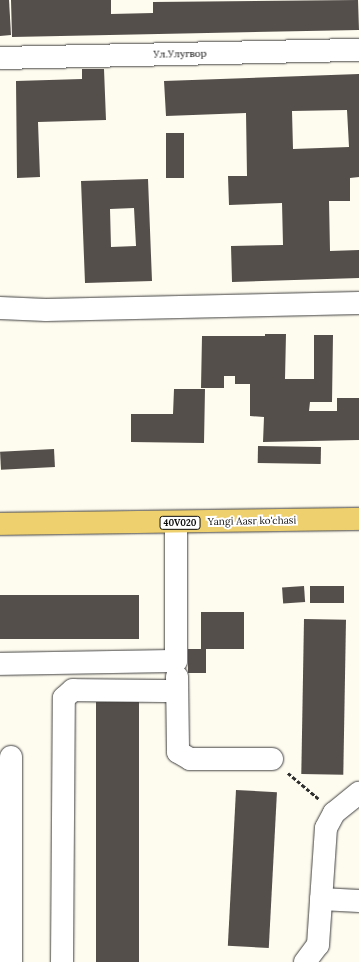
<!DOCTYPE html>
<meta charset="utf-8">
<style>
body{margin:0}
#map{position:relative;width:359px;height:962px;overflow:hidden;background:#fefbef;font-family:Lora,serif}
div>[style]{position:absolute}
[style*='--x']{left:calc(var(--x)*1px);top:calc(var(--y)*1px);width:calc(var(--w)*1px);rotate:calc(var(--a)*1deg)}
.building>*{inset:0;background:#554f4b;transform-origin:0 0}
.path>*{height:2.5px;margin-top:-1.25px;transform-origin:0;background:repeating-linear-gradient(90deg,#2f2f2f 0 4px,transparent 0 6px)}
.roads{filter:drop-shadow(0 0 1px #404040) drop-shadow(0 0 1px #404040)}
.minor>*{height:22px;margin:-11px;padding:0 11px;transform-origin:11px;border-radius:11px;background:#fff}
.major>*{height:22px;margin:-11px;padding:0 11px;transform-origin:11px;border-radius:11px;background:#eed06e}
span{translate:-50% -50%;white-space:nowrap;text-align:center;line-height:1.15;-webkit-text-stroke:4px #fff;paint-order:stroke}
.shield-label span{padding:1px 3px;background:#fff;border:1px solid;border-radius:3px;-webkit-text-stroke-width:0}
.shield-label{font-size:9px;color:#0d0d0d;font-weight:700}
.street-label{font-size:10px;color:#0d0d0d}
</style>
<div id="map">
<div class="building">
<i style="clip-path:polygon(0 0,9px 0,11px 35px,0 36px)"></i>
<i style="clip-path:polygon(11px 0,111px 0,111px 14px,153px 13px,153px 2px,358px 0,359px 30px,12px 37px)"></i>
<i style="clip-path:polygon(82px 69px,104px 69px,106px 120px,38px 122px,40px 177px,17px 178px,16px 81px,82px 79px)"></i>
<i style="clip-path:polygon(evenodd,359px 74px,359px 177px,350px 178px,350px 201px,329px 201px,330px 251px,359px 250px,359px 278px,232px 282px,231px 246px,283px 245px,282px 203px,229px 205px,228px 176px,247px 176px,246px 113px,166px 116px,164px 81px,359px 74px,347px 110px,349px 147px,293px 149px,292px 111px,347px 110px)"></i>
<i style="left:166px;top:133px;width:18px;height:45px"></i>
<i style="clip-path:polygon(evenodd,148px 179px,152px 281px,85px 283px,81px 181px,148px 179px,134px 208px,136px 246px,111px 247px,110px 209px,134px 208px)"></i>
<i style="clip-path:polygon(265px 334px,286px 334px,285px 379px,314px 379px,314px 335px,333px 335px,332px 402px,310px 402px,309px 411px,337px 411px,337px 398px,359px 398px,359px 440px,263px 442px,264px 417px,250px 416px,250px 384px,235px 384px,235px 376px,224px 376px,224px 388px,201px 388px,202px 336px,265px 336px)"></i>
<i style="clip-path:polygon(174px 389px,205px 389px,204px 443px,131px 442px,131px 414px,173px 414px)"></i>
<i style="left:258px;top:446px;width:63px;height:17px;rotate:1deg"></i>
<i style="left:54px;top:449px;width:18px;height:54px;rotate:87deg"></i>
<i style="left:304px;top:586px;width:16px;height:22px;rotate:86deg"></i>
<i style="left:310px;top:586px;width:34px;height:17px"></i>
<i style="left:0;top:595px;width:139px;height:44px"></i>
<i style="clip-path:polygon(201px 612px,244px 612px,244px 649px,206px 649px,206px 673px,188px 673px,188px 649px,201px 649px)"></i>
<i style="left:304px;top:619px;width:42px;height:155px;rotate:1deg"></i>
<i style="left:96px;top:702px;width:43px;height:260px"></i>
<i style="left:236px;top:790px;width:41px;height:156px;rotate:3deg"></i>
</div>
<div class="path">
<i style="--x:288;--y:773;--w:40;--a:40"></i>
</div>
<div class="roads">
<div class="minor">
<i style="--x:0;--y:58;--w:359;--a:-1.3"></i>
<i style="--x:0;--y:308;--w:46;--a:2.5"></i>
<i style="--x:46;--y:310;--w:313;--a:-1.3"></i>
<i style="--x:0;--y:664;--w:176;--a:-1"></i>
<i style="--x:176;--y:661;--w:138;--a:-90"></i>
<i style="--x:177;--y:677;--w:75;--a:89.2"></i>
<i style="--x:178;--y:752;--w:14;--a:30"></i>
<i style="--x:190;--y:759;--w:82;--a:0"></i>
<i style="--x:11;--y:757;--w:205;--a:90"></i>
<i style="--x:321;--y:899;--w:38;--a:3"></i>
<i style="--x:62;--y:962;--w:264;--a:-89.6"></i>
<i style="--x:64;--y:698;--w:12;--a:-42"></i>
<i style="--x:73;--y:690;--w:104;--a:0.6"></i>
<i style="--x:305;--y:962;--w:21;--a:-53"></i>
<i style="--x:318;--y:945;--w:117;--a:-86.1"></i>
<i style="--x:326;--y:828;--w:17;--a:-62"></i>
<i style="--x:334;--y:813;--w:32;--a:-39"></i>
</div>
<div class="major">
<i style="--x:0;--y:524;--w:359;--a:-0.8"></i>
</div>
</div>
<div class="shield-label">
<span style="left:180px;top:523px">40V020</span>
</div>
<div class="street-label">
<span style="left:180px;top:54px;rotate:-1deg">Ул.Улугвор</span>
<span style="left:252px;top:521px;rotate:-1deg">Yangi Aasr ko'chasi</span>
</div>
</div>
